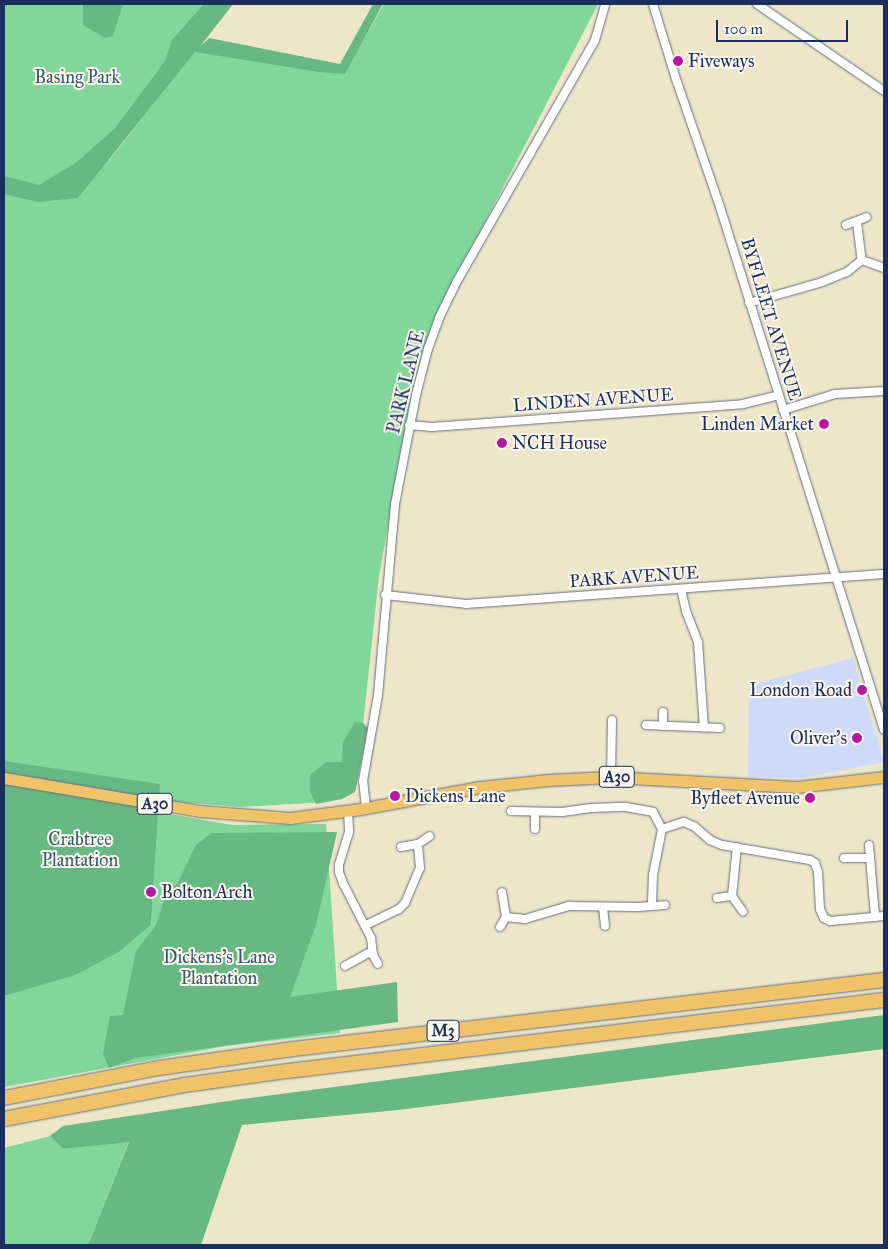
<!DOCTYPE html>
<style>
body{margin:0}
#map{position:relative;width:888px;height:1249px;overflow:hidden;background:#ede6c8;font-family:"IM FELL Great Primer",serif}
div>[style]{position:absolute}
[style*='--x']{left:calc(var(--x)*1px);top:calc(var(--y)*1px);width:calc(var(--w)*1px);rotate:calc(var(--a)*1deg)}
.built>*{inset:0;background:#cedafa}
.green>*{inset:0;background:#81d79b}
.forest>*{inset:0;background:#68b883}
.roads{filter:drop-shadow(0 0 1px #646f83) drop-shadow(0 0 1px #646f83)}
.minor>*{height:8px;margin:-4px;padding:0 4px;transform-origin:4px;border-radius:4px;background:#fff}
.primary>*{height:11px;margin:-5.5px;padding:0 5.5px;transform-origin:5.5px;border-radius:5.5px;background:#f1c369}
.motorway>*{height:14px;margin:-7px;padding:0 7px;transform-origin:7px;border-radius:7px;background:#f1c369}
.dots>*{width:14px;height:14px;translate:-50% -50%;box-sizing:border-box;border:2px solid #fbf7ec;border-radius:50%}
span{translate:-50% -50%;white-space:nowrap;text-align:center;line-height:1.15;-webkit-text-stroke:4px #fbf7ec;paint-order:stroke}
.shield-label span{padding:1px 4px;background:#fbf7ec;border:1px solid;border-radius:4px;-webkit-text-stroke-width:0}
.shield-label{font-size:16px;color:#1b2f5e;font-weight:700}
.poi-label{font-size:18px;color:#1b2f5e}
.left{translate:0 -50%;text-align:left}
.right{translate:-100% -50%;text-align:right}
.park-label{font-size:18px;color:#34596d}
.street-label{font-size:18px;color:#1b2f5e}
.frame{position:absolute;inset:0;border:5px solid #1b2f5e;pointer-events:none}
.scale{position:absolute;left:716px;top:20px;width:132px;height:22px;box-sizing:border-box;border:2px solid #1b2f5e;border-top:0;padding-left:6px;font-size:15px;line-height:18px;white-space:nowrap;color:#1b2f5e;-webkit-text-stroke:4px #fbf7ec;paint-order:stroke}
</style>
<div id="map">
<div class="built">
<i style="clip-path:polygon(853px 658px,884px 762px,802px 778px,748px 777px,749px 685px)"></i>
</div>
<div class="green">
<i style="clip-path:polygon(4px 4px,221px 4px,104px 167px,197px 48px,206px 41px,347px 69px,384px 4px,598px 4px,436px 317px,412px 394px,379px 576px,356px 790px,326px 802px,241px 807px,164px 801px,4px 770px)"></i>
<i style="clip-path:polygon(158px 812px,232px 825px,326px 824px,340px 1033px,226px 1046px,4px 1087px,4px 995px,76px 975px,119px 952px,151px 925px)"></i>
<i style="clip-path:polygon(50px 1136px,63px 1149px,129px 1141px,88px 1245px,4px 1245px,4px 1148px)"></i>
</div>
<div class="forest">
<i style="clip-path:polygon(83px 4px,123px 4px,113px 36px,105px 38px,83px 25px)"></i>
<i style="clip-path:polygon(204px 4px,233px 4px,199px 48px,209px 38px,340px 64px,373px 4px,383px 4px,345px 74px,319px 72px,195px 52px,78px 198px,38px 202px,4px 194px,4px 176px,39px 185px,77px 162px,115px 128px,165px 61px,172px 40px)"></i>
<i style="clip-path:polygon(355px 722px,363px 723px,368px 728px,355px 792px,342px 799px,316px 804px,310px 791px,310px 775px,326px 762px,342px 762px,343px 742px)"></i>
<i style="clip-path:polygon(4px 761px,160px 784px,151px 925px,119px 952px,76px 975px,7px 995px,4px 995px)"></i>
<i style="clip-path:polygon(337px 832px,316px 925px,290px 997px,397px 982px,398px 1022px,135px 1058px,109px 1068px,103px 1054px,110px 1016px,123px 1015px,136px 951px,156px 925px,167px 891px,177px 884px,196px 845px,211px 833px)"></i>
<i style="clip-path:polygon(884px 1015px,884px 1049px,398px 1110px,242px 1125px,201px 1245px,88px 1245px,129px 1142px,63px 1149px,50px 1136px,63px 1126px,235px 1100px)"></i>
</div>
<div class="roads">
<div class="minor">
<i style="--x:653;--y:4;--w:78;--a:73"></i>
<i style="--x:676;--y:79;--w:135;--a:71"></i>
<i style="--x:720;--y:207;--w:548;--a:72.59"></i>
<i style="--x:757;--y:4;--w:154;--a:34.4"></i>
<i style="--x:857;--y:222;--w:38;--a:83"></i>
<i style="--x:846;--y:225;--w:22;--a:-21"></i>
<i style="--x:749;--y:303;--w:76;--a:-16"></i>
<i style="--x:822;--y:282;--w:27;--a:-22"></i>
<i style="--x:847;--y:272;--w:19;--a:-39"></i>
<i style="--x:862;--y:260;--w:23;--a:20"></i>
<i style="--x:783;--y:410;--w:54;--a:-17.1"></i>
<i style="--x:835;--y:394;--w:49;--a:-3.5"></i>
<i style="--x:409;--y:425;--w:23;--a:5"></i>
<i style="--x:432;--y:427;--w:312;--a:-4.2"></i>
<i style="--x:743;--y:404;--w:36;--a:-14"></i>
<i style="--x:681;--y:589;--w:23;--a:77"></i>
<i style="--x:686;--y:611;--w:33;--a:69"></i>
<i style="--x:698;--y:642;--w:86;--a:86"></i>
<i style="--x:385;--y:595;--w:81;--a:6.3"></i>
<i style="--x:466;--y:604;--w:419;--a:-4.1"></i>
<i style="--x:663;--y:712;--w:14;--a:90"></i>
<i style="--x:646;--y:725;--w:74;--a:2.3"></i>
<i style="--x:611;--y:777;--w:57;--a:-89"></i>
<i style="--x:366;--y:808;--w:27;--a:-96"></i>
<i style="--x:363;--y:781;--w:87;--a:-80.1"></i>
<i style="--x:378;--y:695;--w:192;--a:-84.9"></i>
<i style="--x:395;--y:504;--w:111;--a:-79.1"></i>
<i style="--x:416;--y:395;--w:48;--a:-75.4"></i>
<i style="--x:428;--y:349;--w:33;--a:-70"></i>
<i style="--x:439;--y:318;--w:39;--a:-64"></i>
<i style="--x:456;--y:283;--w:280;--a:-60.2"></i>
<i style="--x:595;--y:40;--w:37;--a:-74"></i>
<i style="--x:348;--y:811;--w:21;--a:87"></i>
<i style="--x:349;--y:832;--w:34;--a:107"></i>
<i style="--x:339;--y:864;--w:8;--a:90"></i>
<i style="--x:339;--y:872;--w:12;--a:70"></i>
<i style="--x:343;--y:883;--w:62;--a:63"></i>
<i style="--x:371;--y:938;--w:17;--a:83"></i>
<i style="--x:373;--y:955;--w:10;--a:61"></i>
<i style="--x:511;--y:811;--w:51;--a:1.1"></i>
<i style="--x:562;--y:812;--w:29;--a:-8"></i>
<i style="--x:591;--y:808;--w:35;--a:-2"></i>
<i style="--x:626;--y:807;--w:27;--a:10"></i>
<i style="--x:653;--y:812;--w:19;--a:62"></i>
<i style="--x:662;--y:829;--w:47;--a:101.1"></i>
<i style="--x:653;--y:875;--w:30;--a:92"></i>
<i style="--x:535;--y:812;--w:17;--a:90"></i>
<i style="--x:662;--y:829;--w:23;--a:-18"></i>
<i style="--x:684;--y:822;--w:12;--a:24"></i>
<i style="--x:695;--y:827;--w:20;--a:41"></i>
<i style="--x:710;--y:840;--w:13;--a:23"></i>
<i style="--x:722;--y:845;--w:89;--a:9.7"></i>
<i style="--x:810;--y:860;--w:6;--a:31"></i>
<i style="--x:815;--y:863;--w:9;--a:72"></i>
<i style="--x:818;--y:872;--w:37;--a:87"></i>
<i style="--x:820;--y:909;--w:10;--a:66"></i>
<i style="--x:824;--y:918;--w:7;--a:27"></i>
<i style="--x:830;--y:921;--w:54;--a:-5.3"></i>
<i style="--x:869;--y:845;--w:72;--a:85.2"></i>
<i style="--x:401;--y:847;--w:17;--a:-10"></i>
<i style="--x:418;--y:844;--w:14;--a:-34"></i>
<i style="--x:844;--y:858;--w:26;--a:0"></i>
<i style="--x:732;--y:896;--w:49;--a:-84.2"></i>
<i style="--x:717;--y:898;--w:15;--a:-8"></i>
<i style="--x:732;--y:896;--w:19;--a:55"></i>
<i style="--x:603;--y:907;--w:19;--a:84"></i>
<i style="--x:506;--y:917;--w:19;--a:6"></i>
<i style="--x:525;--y:919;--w:46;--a:-16.5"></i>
<i style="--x:569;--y:906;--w:69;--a:0.8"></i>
<i style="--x:638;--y:907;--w:27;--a:-4"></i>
<i style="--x:366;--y:925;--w:37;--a:-26"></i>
<i style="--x:399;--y:909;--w:8;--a:-45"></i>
<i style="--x:405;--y:903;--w:38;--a:-67"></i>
<i style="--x:420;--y:868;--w:24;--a:-95"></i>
<i style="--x:500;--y:927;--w:12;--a:-59"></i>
<i style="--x:506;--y:917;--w:25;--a:-99"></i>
<i style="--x:345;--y:966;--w:31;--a:-29"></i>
</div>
<div class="primary">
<i style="--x:4;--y:778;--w:199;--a:9.6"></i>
<i style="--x:200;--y:811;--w:90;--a:4.4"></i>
<i style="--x:290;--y:818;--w:71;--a:-7.3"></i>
<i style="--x:360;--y:809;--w:122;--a:-10.4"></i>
<i style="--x:480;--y:787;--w:68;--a:-5.9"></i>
<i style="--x:548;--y:780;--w:63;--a:-2.7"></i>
<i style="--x:611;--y:777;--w:186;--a:3.1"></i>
<i style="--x:797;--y:787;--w:88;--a:-6.6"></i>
</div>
<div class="motorway">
<i style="--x:4;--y:1098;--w:158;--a:-11"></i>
<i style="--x:159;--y:1068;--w:135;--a:-8.1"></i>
<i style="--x:293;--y:1049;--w:595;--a:-6.66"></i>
<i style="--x:4;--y:1119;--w:183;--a:-10.7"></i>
<i style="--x:184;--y:1085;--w:105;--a:-7.7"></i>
<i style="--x:288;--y:1071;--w:600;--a:-6.79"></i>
</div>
</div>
<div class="dots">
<i style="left:678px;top:61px;background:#b5179e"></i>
<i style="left:824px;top:424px;background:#b5179e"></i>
<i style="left:502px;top:443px;background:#b5179e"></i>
<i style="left:862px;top:690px;background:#b5179e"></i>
<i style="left:857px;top:738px;background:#b5179e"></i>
<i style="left:395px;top:796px;background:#b5179e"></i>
<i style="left:810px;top:798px;background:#b5179e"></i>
<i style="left:151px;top:892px;background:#b5179e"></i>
</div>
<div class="shield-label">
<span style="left:617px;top:777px">A30</span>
<span style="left:155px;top:804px">A30</span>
<span style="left:443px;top:1031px">M3</span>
</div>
<div class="poi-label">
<span class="left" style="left:688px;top:61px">Fiveways</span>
<span class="right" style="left:814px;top:424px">Linden Market</span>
<span class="left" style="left:512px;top:443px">NCH House</span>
<span class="right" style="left:852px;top:690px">London Road</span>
<span class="right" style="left:847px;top:738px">Oliver's</span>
<span class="left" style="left:405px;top:796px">Dickens Lane</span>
<span class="right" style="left:800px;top:798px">Byfleet Avenue</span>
<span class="left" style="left:161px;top:892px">Bolton Arch</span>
</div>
<div class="park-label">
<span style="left:77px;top:77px">Basing Park</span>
<span style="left:80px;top:850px">Crabtree<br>Plantation</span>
<span style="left:219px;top:968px">Dickens's Lane<br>Plantation</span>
</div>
<div class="street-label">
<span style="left:771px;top:319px;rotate:73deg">BYFLEET AVENUE</span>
<span style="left:406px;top:382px;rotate:-76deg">PARK LANE</span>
<span style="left:593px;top:400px;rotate:-4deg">LINDEN AVENUE</span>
<span style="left:634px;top:577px;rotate:-4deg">PARK AVENUE</span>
</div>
<div class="frame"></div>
<div class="scale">100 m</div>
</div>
